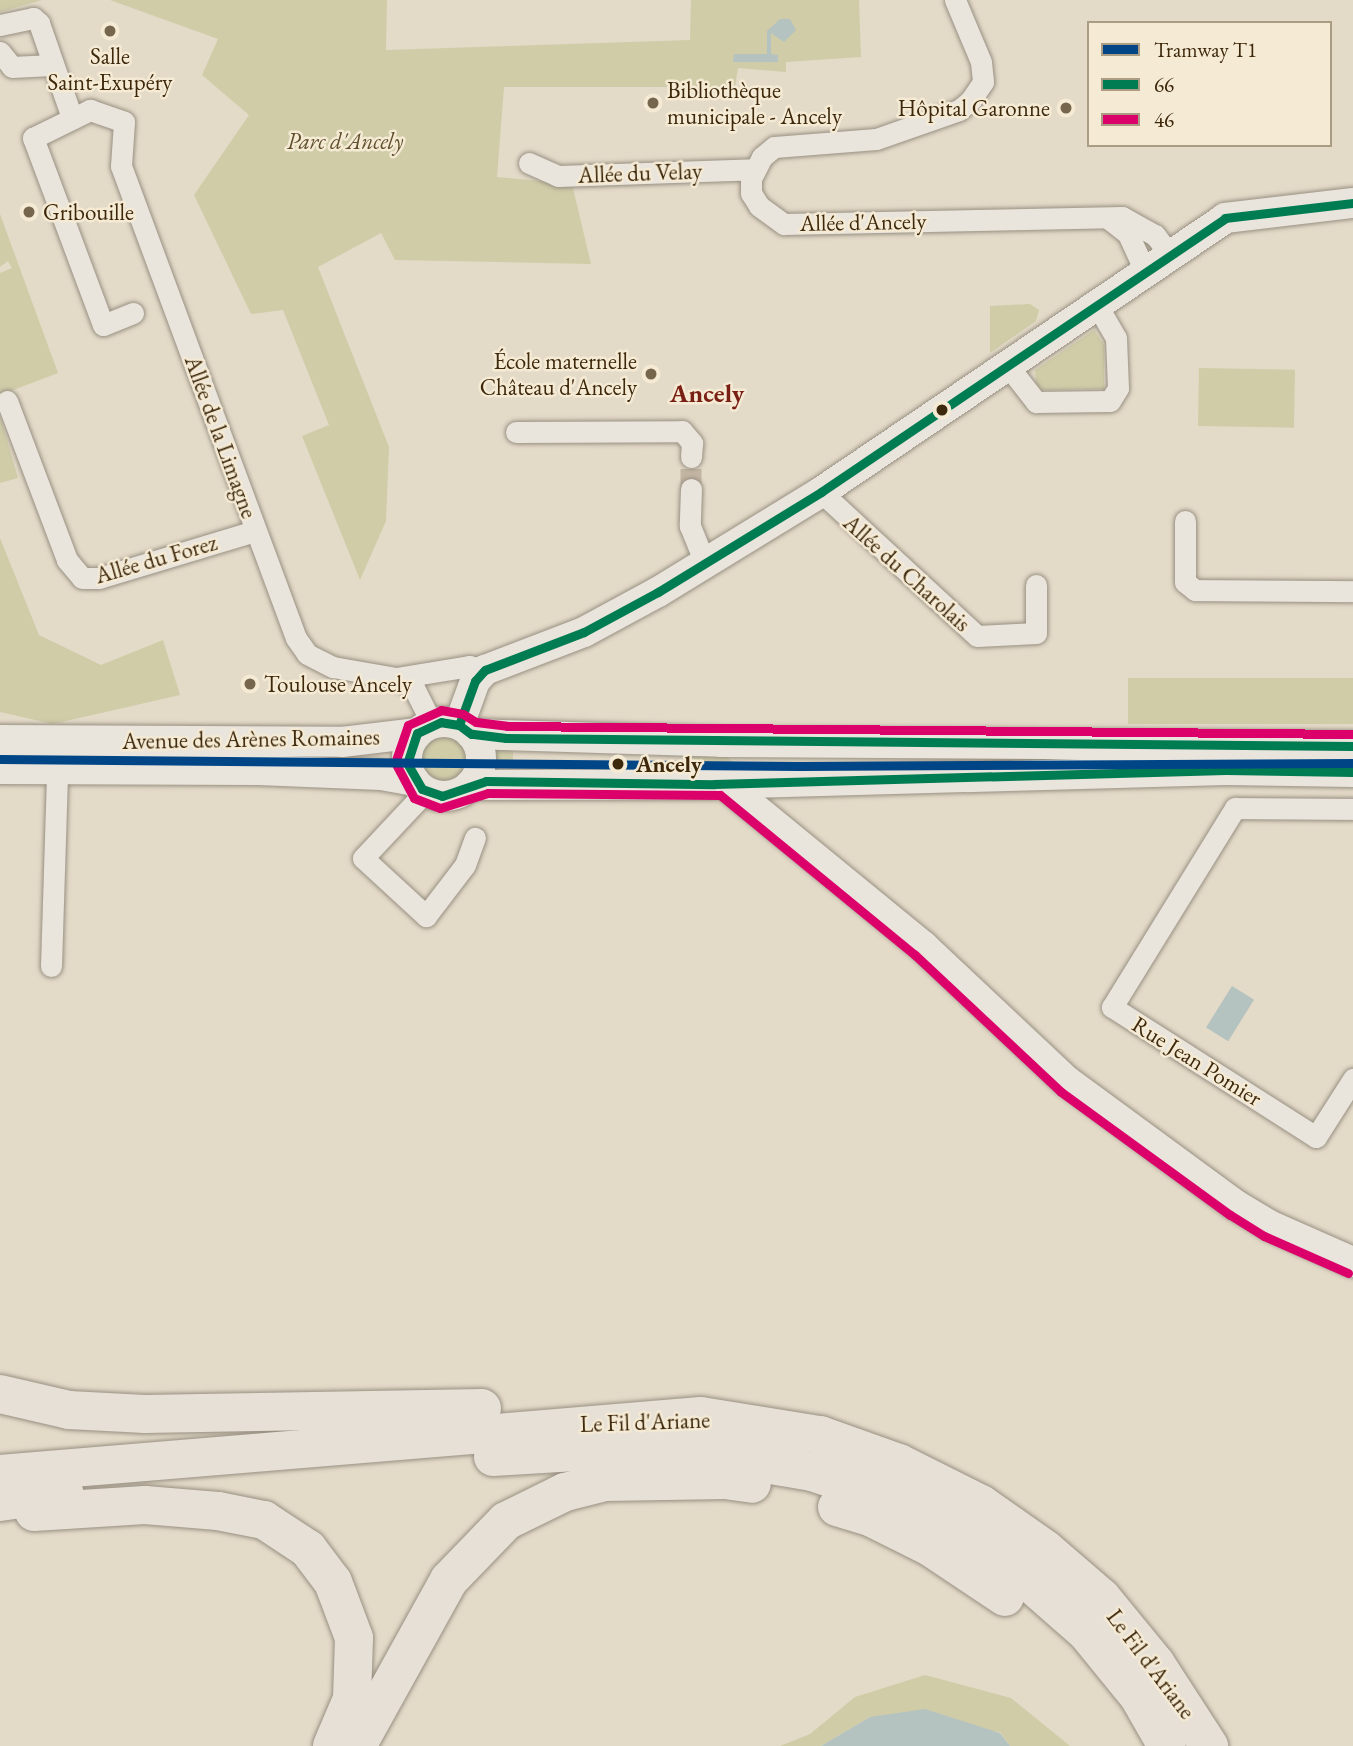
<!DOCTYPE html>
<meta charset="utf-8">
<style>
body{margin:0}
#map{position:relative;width:1353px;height:1746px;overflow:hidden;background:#e4dac8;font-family:"EB Garamond",serif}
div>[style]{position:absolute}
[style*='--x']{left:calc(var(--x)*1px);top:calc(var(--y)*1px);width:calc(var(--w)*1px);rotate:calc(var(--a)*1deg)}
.green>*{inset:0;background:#d0cca8;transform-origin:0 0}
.round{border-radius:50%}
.water>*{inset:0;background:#b4c3c0;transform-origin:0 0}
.street-tunnel>*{height:21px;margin-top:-10.5px;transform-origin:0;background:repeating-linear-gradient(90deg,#c3b6a2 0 21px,transparent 0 31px)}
.roads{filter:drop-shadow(0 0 2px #989082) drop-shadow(0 0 2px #989082)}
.street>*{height:21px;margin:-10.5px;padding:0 10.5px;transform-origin:10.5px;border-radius:10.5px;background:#e9e4dc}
.secondary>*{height:30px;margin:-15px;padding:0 15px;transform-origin:15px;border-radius:15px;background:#e9e4dc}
.secondary>.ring{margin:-15px;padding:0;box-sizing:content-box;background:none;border:30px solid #e9e4dc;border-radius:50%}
.highway>*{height:38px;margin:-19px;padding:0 19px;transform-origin:19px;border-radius:19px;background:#e6e0d6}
.bus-1>*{height:9px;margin:-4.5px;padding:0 4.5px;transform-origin:4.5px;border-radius:4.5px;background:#007c52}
.bus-2>*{height:9px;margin:-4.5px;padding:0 4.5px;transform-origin:4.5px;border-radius:4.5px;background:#dc006b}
.tram-1>*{height:9px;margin:-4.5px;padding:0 4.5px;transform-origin:4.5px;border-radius:4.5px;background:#004687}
.dots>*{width:19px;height:19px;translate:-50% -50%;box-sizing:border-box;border:4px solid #f5ead4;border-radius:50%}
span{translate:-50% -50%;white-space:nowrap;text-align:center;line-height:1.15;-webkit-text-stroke:5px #f5ead4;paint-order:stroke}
.poi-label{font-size:23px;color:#3d280c}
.left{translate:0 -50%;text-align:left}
.right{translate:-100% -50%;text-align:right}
.park-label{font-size:23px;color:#5e4e2c;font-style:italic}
.street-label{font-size:23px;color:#3d280c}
.stop-label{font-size:23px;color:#3d280c;font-weight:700}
.quarter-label{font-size:26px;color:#7a1f14;font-weight:700}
.legend{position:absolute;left:1087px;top:21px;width:245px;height:126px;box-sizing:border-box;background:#f5ead4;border:2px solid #ab9c84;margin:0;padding:9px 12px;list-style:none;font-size:21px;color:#3d280c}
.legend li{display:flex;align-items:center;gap:14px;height:35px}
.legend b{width:35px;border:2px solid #ab9c84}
</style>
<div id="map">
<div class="green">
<i style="clip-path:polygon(0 0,42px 0,0 12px)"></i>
<i style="clip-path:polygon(110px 0,387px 0,386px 50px,690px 40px,691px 0,859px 0,861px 57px,786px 62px,786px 72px,738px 68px,735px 87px,504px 87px,497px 177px,572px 184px,591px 264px,395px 260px,381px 233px,318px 267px,389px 447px,386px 521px,360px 580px,302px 436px,329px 425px,283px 310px,251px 314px,194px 195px,249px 115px,202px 75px,218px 39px)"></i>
<i style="clip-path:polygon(0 214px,58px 373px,0 395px,0 273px,12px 268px,8px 261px,0 267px)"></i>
<i style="clip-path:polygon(1030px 304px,1039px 310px,1036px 321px,990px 353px,990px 306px)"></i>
<i style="clip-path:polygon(1094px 330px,1104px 345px,1104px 389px,1042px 390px,1036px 384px,1035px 370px)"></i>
<i style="left:1199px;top:368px;width:96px;height:58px;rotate:1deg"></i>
<i style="clip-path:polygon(0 416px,18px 478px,0 483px)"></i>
<i style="clip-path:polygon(0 538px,39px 635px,101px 665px,163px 640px,180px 695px,53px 724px,0 712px)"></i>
<i style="left:1128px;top:678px;width:225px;height:46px"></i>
<i class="round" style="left:421px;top:737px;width:46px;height:46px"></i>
<i style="left:487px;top:750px;width:26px;height:18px"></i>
<i style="clip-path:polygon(689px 752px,720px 752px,743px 769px,689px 770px)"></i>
<i style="clip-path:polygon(925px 1675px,1011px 1698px,1070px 1746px,1010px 1746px,1000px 1732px,870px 1717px,821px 1746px,780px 1746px,810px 1734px,855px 1697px)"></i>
</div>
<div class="water">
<i style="clip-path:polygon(780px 19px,790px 19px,796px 30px,784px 42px,771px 33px,771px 54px,778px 55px,778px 62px,733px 62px,734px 54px,767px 54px,767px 31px)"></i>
<i style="left:1232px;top:986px;width:26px;height:49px;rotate:32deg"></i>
<i style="clip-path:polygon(925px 1709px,1000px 1733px,1010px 1746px,821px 1746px,870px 1717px)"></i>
</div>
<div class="street-tunnel">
<i style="--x:691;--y:489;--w:32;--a:-90"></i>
</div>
<div class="roads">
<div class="street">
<i style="--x:955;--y:0;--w:67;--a:67.2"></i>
<i style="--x:981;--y:62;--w:20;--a:84"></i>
<i style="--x:983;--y:82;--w:22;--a:124"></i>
<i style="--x:971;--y:100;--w:16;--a:140"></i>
<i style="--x:959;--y:110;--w:88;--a:160.7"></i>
<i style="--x:876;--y:139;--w:102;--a:175.5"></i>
<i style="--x:774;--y:147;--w:16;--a:140"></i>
<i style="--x:762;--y:157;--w:25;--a:117"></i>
<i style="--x:751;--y:179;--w:14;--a:90"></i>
<i style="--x:751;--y:193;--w:15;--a:58"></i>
<i style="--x:759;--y:206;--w:31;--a:36"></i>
<i style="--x:784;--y:224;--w:338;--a:-1.2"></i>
<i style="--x:1122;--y:217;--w:38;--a:29"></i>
<i style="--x:1155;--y:235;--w:25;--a:53"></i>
<i style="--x:0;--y:25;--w:34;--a:-12"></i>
<i style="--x:33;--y:18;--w:8;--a:40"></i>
<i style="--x:39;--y:23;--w:101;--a:70.8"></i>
<i style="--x:0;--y:52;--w:19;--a:51"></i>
<i style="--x:12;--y:67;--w:40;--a:-2.9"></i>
<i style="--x:529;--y:163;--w:32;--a:24"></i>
<i style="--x:558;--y:176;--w:196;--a:-2"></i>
<i style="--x:1109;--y:219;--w:24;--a:38"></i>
<i style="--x:1128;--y:234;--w:41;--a:65.3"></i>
<i style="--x:133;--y:313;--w:32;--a:158"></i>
<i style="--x:103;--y:325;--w:200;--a:-110.5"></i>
<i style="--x:33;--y:138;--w:64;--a:-26.2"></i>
<i style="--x:90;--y:110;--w:36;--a:19"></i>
<i style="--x:124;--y:122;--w:44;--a:93.9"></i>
<i style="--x:121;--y:166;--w:503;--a:69.66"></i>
<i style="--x:296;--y:638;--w:19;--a:55"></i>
<i style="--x:307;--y:654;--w:29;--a:27"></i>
<i style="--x:333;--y:667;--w:64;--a:9.9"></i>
<i style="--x:396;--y:678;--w:21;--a:29"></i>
<i style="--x:414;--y:688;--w:40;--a:63.4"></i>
<i style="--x:1008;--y:366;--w:46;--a:52.1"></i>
<i style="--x:1036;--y:402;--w:74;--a:-0.8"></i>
<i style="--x:1110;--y:401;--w:15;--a:-58"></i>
<i style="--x:1118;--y:388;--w:50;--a:-92.3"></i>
<i style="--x:1116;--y:338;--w:39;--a:-120"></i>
<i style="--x:7;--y:401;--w:170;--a:69.3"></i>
<i style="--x:67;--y:560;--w:23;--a:50"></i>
<i style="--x:82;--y:578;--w:17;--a:0"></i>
<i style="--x:99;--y:578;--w:163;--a:-16.8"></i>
<i style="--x:516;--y:432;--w:166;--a:-0.3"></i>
<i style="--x:682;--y:431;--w:16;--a:50"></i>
<i style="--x:692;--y:443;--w:14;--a:94"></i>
<i style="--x:691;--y:489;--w:37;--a:92"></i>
<i style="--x:690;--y:526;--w:40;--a:68"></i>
<i style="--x:821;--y:492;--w:212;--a:42.7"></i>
<i style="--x:977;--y:636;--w:59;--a:-2.9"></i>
<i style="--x:1036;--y:633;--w:48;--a:-90"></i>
<i style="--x:1185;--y:521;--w:61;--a:90"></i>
<i style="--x:1185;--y:582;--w:13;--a:39"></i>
<i style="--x:1195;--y:590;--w:158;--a:0.4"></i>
<i style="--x:396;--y:678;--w:74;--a:-9.3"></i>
<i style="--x:469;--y:666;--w:16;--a:14"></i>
<i style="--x:426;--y:791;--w:92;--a:133.2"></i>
<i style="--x:363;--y:858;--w:86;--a:42.6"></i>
<i style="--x:426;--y:916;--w:64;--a:-52.6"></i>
<i style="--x:465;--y:865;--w:29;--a:-70"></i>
<i style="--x:1353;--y:809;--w:118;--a:-179.5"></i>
<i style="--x:1235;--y:808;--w:234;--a:121.7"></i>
<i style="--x:1112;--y:1007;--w:242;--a:32.5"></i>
<i style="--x:1316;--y:1137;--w:69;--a:-57.5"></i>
<i style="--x:51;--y:966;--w:196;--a:-88.2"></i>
</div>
<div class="secondary">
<i class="ring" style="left:407px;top:722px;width:44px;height:44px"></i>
<i style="--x:459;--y:725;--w:47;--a:-70"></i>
<i style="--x:475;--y:681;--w:15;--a:-48"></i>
<i style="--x:485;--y:670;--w:106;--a:-21"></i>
<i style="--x:584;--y:632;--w:84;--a:-28.4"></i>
<i style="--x:658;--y:592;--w:191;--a:-31.5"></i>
<i style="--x:821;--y:492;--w:488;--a:-34.1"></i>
<i style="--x:1225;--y:218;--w:129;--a:-6.7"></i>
<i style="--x:471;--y:734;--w:250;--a:1.8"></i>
<i style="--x:721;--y:742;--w:632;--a:0.36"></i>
<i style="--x:0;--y:740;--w:342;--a:0.3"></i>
<i style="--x:342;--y:742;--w:76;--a:-6.8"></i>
<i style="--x:0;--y:769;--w:258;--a:0.2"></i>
<i style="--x:258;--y:770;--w:123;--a:2.3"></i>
<i style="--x:381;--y:775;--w:34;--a:10"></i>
<i style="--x:724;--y:783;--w:257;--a:39.3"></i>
<i style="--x:923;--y:946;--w:197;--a:43.2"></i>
<i style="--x:1067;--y:1081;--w:210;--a:36.3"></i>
<i style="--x:1236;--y:1205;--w:39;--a:31"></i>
<i style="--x:1269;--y:1225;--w:92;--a:23.8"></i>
<i style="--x:470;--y:785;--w:244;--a:-0.2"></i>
<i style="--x:714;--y:784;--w:512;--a:-1.57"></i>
<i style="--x:1226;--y:770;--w:127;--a:0.9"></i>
</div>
<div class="highway">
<i style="--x:0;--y:1394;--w:71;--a:13.1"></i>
<i style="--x:69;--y:1410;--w:76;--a:3"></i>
<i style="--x:145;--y:1414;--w:337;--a:-1"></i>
<i style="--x:493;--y:1457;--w:116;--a:-3.5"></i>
<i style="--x:609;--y:1450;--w:84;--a:1.4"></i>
<i style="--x:693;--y:1452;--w:121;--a:9.5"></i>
<i style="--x:812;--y:1472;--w:97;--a:18.6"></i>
<i style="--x:904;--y:1503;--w:69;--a:28.4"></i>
<i style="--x:965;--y:1536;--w:79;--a:35.7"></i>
<i style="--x:1029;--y:1582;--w:77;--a:41.3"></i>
<i style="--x:1087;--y:1633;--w:82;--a:50.9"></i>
<i style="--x:1139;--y:1697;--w:56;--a:60.3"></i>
<i style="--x:0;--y:1474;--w:703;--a:-4.73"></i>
<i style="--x:701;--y:1416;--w:121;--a:9.1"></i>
<i style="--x:820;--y:1435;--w:84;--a:19.5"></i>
<i style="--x:899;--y:1463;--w:92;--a:26.6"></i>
<i style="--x:981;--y:1504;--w:78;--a:35.1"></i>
<i style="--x:1045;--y:1549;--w:75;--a:40.7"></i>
<i style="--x:1102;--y:1598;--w:85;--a:50.7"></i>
<i style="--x:1156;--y:1664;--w:98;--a:57.1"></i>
<i style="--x:0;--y:1502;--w:65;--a:-8"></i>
<i style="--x:837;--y:1507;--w:37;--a:17"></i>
<i style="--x:872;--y:1518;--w:65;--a:26.6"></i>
<i style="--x:930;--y:1547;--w:90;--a:33.7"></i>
<i style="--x:34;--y:1512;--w:111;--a:-3.6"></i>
<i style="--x:145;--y:1505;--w:73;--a:4.7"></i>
<i style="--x:218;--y:1511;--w:47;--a:11.1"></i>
<i style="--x:264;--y:1520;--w:53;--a:33.4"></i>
<i style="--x:308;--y:1549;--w:41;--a:52.9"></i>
<i style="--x:333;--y:1582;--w:60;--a:69.4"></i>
<i style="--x:354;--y:1638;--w:61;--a:91.9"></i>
<i style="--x:352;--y:1699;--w:51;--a:113.1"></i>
<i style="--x:357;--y:1746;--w:190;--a:-61"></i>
<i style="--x:449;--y:1580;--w:82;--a:-46"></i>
<i style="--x:506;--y:1521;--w:66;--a:-26.2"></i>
<i style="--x:565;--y:1492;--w:41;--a:-14"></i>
<i style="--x:605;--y:1482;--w:120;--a:-1"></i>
<i style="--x:725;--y:1480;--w:27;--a:8"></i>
</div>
</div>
<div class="bus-1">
<i style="--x:459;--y:725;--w:47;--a:-70"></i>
<i style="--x:475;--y:681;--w:15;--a:-48"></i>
<i style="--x:485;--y:670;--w:106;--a:-21"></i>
<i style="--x:584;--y:632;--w:84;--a:-28.4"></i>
<i style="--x:658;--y:592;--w:191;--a:-31.5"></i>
<i style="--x:821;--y:492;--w:488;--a:-34.1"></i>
<i style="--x:1225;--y:218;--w:129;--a:-6.7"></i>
<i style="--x:1353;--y:746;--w:847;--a:-179.46"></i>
<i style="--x:506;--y:738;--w:35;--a:-173"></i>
<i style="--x:471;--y:734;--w:15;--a:-143"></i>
<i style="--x:459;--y:725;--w:18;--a:-171"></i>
<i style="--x:441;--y:722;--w:26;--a:155"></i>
<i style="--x:417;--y:733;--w:32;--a:108"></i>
<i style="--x:407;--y:763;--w:30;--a:60"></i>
<i style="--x:422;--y:789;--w:21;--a:19"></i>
<i style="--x:442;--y:796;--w:46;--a:-18.8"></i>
<i style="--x:486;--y:781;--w:228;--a:0.8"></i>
<i style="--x:714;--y:784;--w:512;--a:-1.57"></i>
<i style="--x:1226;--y:770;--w:127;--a:0.9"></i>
</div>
<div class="bus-2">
<i style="--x:1348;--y:1273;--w:92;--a:-156.2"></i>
<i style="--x:1264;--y:1236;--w:40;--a:-148"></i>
<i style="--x:1230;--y:1215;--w:210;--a:-143.9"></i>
<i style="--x:1060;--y:1091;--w:199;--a:-136.8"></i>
<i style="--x:915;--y:955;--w:252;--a:-140.6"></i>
<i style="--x:720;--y:795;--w:232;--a:-179.5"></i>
<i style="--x:488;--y:793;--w:50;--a:162.6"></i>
<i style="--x:440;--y:808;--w:28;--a:-159"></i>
<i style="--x:414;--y:798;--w:40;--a:-118"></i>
<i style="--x:395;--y:763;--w:40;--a:-71.1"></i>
<i style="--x:408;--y:725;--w:36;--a:-24"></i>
<i style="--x:441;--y:710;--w:22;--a:10"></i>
<i style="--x:463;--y:714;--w:15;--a:32"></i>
<i style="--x:476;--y:722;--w:31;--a:7"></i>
<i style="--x:507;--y:726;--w:846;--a:0.54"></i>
</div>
<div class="tram-1">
<i style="--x:0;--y:759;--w:799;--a:0.5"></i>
<i style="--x:799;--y:766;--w:554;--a:-0.31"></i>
</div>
<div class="dots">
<i style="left:110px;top:31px;background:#77664e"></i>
<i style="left:653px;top:103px;background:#77664e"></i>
<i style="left:1066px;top:108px;background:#77664e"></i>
<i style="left:29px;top:212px;background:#77664e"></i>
<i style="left:651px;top:374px;background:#77664e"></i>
<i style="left:942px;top:410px;background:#3d280c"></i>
<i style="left:250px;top:684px;background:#77664e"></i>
<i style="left:618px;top:764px;background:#3d280c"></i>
</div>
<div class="poi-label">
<span style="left:110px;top:69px">Salle<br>Saint-Exupéry</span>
<span class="left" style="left:667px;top:103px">Bibliothèque<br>municipale - Ancely</span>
<span class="right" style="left:1050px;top:108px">Hôpital Garonne</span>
<span class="left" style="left:43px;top:212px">Gribouille</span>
<span class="right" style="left:637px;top:374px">École maternelle<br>Château d'Ancely</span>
<span class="left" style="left:264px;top:684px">Toulouse Ancely</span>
</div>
<div class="park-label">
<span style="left:345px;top:141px">Parc d'Ancely</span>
</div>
<div class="street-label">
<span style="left:640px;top:173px;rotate:-2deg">Allée du Velay</span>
<span style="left:863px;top:222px;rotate:-1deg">Allée d'Ancely</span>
<span style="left:221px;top:437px;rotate:70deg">Allée de la Limagne</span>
<span style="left:156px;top:559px;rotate:-16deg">Allée du Forez</span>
<span style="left:907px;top:573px;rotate:42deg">Allée du Charolais</span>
<span style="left:251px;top:739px;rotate:-1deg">Avenue des Arènes Romaines</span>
<span style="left:1197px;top:1061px;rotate:32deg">Rue Jean Pomier</span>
<span style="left:645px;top:1422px;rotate:-2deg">Le Fil d'Ariane</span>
<span style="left:1151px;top:1664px;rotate:53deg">Le Fil d'Ariane</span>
</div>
<div class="stop-label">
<span class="left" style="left:636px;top:764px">Ancely</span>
</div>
<div class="quarter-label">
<span style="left:707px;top:394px">Ancely</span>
</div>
<ul class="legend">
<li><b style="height:9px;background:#004687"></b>Tramway T1</li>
<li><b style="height:9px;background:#007c52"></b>66</li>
<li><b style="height:9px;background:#dc006b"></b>46</li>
</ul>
</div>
